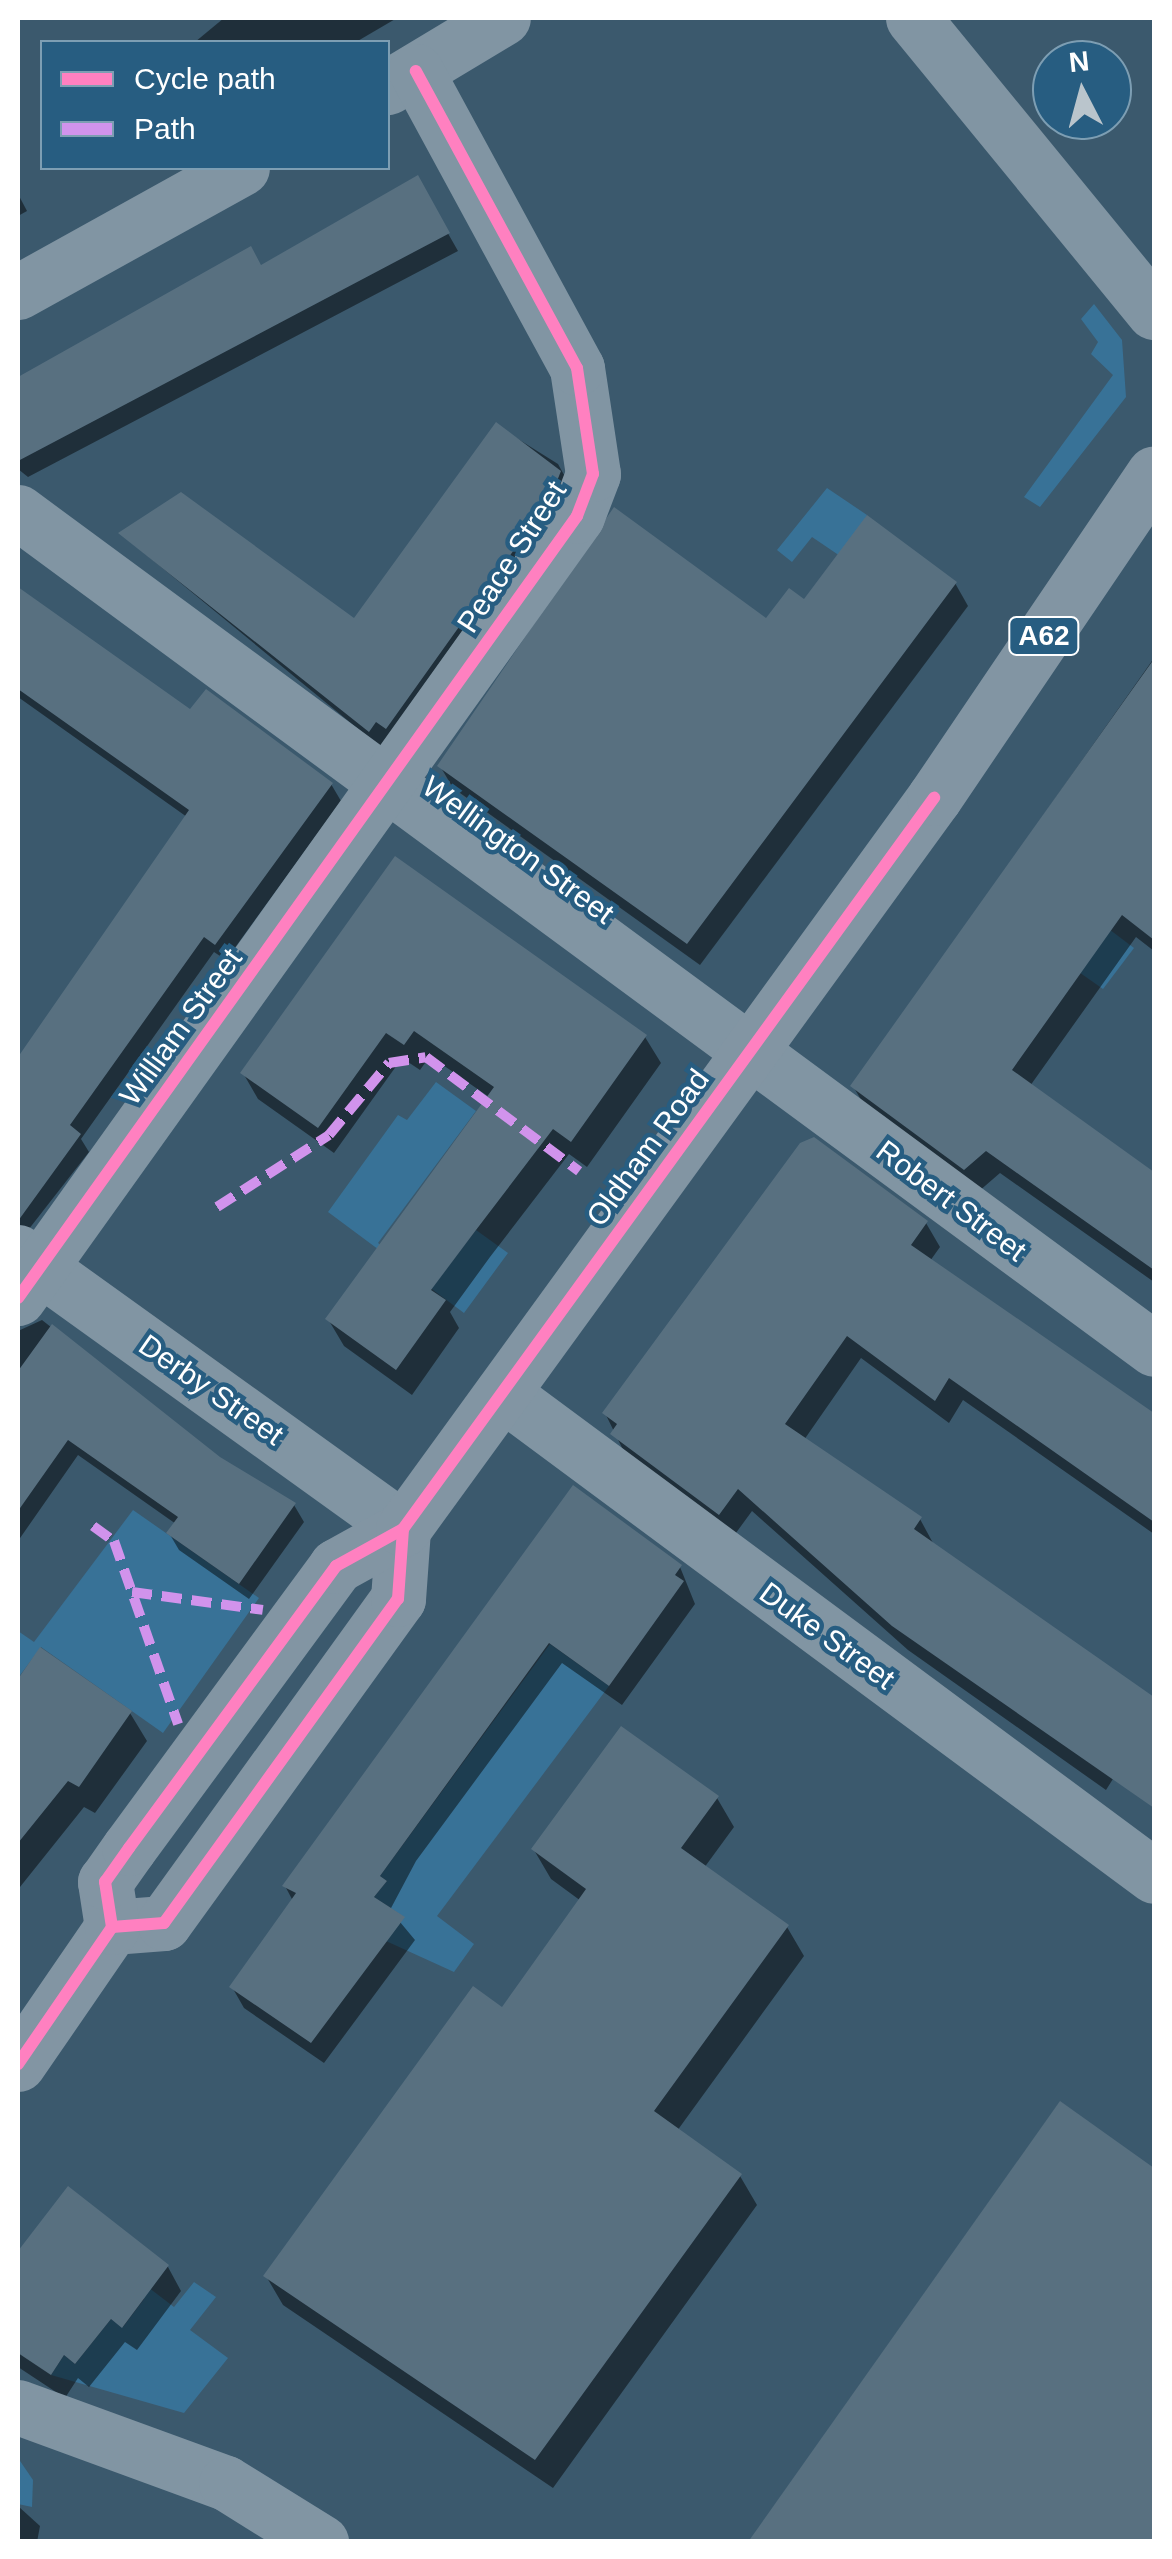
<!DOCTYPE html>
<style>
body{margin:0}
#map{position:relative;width:1172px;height:2559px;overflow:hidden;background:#3b596d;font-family:Helvetica,sans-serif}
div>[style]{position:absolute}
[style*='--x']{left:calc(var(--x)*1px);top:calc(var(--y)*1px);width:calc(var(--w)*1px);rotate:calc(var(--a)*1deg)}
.green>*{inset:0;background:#387297}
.shadow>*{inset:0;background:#0007}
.building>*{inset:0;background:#587080}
.minor>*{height:55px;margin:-27.5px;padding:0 27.5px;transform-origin:27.5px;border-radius:27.5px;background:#8195a3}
.highway>*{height:55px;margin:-27.5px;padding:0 27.5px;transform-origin:27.5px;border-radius:27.5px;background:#8295a3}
.quiet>*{height:10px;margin-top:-5px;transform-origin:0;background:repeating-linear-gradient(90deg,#d193ec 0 20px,transparent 0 30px)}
.cycleway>*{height:12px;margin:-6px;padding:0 6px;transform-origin:6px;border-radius:6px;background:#ff80c0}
span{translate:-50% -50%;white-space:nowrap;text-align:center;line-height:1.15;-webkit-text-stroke:9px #275d81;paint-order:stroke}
.shield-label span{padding:2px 8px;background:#275d81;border:2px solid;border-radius:8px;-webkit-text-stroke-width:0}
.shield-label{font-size:28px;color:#fff;font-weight:700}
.street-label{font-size:30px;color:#fff}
.frame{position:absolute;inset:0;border:20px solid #fff;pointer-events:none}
.legend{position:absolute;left:40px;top:40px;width:350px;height:130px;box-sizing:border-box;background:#275d81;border:2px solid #7d9eb3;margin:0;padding:12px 18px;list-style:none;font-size:30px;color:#fff}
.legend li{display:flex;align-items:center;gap:20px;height:50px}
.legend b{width:50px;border:2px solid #7d9eb3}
.north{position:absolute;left:1032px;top:40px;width:100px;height:100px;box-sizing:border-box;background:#275d81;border:2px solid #7d9eb3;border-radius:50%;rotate:354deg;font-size:28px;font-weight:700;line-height:40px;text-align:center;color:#fff}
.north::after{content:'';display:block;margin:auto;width:35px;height:45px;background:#bac5cc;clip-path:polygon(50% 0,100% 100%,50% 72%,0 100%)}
</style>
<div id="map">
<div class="green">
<i style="clip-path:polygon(1094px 304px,1122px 340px,1126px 397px,1040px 507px,1024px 497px,1113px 375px,1091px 354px,1098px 342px,1081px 319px)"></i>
<i style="clip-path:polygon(827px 488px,867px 515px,846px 560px,812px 537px,792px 562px,777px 550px)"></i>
<i style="clip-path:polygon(1093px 917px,1134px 948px,1103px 989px,1066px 963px)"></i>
<i style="clip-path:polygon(436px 1082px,476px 1111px,378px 1243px,434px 1285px,476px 1230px,508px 1253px,464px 1313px,328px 1212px,398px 1115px,407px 1120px)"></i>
<i style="clip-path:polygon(133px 1510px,259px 1598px,163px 1733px,41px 1647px,18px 1678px,46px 1698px,31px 1717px,18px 1708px,18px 1631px,34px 1642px)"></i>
<i style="clip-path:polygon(550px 1644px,609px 1686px,437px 1916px,474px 1944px,454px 1972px,386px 1941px,404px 1917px,374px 1897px,387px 1881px,380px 1876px)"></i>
<i style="clip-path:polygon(127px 2271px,174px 2307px,194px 2282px,216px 2297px,190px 2330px,228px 2358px,184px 2413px,51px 2375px,64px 2355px,75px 2364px,111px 2319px,123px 2327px,144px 2299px)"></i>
<i style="clip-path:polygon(18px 2458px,33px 2480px,32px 2507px,18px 2504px)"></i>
</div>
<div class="shadow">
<i style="clip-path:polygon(224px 18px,397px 18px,356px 42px,195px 42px)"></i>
<i style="clip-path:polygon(417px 179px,458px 251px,28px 477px,18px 469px,18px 380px,250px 250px,261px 268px)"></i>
<i style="clip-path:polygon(18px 194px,27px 211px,18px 216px)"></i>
<i style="clip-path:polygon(497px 426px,558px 464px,568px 482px,380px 747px,121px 534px,355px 622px)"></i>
<i style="clip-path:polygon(955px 583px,968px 606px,700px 965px,453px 788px,440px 766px,805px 602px)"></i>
<i style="clip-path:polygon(18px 590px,191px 713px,331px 784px,341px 801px,226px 960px,214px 952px,81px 1139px,89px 1152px,18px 1243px,18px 1061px,187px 817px,18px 697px)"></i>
<i style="clip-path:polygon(1154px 658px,1154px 951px,1136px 937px,1030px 1086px,1154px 1175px,1154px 1282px,1000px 1173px,978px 1192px,867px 1110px,853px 1086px)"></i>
<i style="clip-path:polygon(395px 859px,645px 1037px,661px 1063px,587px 1167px,569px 1154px,490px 1257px,450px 1312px,459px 1328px,412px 1395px,344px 1346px,328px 1319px,489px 1097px,430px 1056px,420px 1070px,402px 1058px,334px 1153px,258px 1099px,243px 1073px)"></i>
<i style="clip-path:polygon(926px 1223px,940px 1247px,930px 1261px,1154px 1418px,1154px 1534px,963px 1400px,949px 1423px,861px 1358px,804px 1440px,920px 1519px,933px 1543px,1154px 1714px,1106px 1790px,908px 1650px,752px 1511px,733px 1537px,627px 1458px,605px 1413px)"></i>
<i style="clip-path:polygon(42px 1320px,218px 1459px,294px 1505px,304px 1522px,249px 1599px,179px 1550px,169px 1533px,176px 1524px,78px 1455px,18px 1541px,18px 1331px)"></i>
<i style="clip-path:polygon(574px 1488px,680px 1567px,695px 1604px,622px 1705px,562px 1663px,416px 1861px,390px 1910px,415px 1940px,324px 2063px,244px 2008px,232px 1987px,293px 1901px,285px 1886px)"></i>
<i style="clip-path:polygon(41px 1650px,130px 1713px,147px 1741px,95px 1813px,84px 1807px,20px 1887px,18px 1683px)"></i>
<i style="clip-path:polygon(717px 1798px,734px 1827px,704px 1868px,787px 1927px,804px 1956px,677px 2131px,740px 2176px,757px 2205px,553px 2488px,283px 2305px,266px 2276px,502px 2010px,581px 1901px,551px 1879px,534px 1850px)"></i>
<i style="clip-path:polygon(1060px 2105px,1154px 2171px,1154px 2542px,751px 2542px)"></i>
<i style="clip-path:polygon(68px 2190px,168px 2267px,181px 2291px,137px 2350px,125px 2342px,89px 2387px,78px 2378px,65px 2398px,18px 2367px,18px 2255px)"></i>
<i style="clip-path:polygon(18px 2506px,40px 2526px,37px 2542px,18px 2542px)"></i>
</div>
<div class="building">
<i style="clip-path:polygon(418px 175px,450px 233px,18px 461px,18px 377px,251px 246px,261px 265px)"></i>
<i style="clip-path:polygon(496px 422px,561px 471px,549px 501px,386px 729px,376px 722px,369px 732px,118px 533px,181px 492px,354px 618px)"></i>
<i style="clip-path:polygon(614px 507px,766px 618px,789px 588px,804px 599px,867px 515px,957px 582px,687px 944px,437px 766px)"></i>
<i style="clip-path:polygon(18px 587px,190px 709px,206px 689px,333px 783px,215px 945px,204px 937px,70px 1125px,81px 1134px,18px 1221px,18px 1057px,189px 810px,18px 689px)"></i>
<i style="clip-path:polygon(1154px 659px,1154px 940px,1122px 915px,1012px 1070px,1154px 1172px,1154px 1270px,986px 1151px,964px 1170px,850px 1086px)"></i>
<i style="clip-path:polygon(395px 856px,647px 1035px,571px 1142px,553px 1129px,476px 1230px,431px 1290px,446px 1300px,396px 1370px,325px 1319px,494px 1087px,414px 1031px,404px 1045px,386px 1033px,318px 1128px,240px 1073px)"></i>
<i style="clip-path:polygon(814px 1137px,928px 1221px,911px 1245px,1154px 1413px,1154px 1522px,949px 1378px,935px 1401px,847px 1336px,785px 1424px,922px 1517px,914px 1529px,1154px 1697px,1154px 1808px,892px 1626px,738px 1489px,719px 1515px,610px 1434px,617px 1424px,602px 1413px,800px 1143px)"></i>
<i style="clip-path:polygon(52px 1324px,220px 1457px,296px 1503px,239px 1584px,166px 1533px,178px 1517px,68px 1440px,18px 1511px,18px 1371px)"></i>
<i style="clip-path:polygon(573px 1485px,682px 1565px,675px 1575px,684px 1581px,609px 1686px,549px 1643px,380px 1876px,387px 1881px,374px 1897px,405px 1917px,311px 2043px,229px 1987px,296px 1893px,282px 1886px)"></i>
<i style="clip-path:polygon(40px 1647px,132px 1711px,79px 1787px,68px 1781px,18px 1843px,18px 1679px)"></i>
<i style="clip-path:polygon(621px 1726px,719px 1796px,681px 1848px,789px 1925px,654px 2111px,742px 2174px,535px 2460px,263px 2276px,473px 1986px,502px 2007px,586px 1889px,531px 1849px)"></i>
<i style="clip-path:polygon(1060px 2101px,1154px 2168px,1154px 2542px,748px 2542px)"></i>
<i style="clip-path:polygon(68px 2186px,169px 2265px,122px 2328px,111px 2319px,75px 2364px,64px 2355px,51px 2375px,18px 2353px,18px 2251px)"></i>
</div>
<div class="minor">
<i style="--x:913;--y:18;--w:380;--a:50.7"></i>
<i style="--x:388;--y:87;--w:134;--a:-31"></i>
<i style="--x:18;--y:292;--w:256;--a:-29"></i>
<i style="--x:18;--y:512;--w:1411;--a:36.38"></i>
<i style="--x:18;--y:1252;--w:474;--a:35.7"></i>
<i style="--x:18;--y:1298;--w:961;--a:-54.44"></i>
<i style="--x:577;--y:516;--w:45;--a:-69.1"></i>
<i style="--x:593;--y:474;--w:107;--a:-98.6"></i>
<i style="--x:577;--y:368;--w:338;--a:-118.5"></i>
<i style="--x:502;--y:1393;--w:811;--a:36.53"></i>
<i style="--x:18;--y:2407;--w:221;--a:20.1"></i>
<i style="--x:226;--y:2483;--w:112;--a:31.8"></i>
</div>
<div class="highway">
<i style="--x:112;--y:1927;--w:52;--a:-4.4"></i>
<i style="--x:164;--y:1923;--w:400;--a:-54.2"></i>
<i style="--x:398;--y:1599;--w:70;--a:-85.9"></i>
<i style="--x:18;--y:2064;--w:166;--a:-55.5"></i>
<i style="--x:112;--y:1927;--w:46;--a:-98.8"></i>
<i style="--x:105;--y:1882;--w:42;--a:-54.8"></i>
<i style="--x:129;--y:1848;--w:350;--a:-53.7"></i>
<i style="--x:336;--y:1566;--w:77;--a:-28.9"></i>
<i style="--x:403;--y:1529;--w:904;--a:-54.01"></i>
<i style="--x:934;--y:798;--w:392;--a:-55.9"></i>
</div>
<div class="quiet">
<i style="--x:217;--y:1207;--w:133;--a:-32.7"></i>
<i style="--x:329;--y:1135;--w:94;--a:-50.2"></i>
<i style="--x:389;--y:1063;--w:37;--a:-9"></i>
<i style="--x:426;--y:1057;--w:191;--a:36.7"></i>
<i style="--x:93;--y:1526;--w:26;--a:36"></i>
<i style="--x:114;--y:1541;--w:194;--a:70.7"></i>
<i style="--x:132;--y:1592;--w:132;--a:7.8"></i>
</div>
<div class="cycleway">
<i style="--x:18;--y:1298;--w:961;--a:-54.44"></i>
<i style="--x:577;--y:516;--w:45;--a:-69.1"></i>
<i style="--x:593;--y:474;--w:107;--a:-98.6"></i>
<i style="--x:577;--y:368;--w:338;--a:-118.5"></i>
<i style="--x:112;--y:1927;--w:52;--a:-4.4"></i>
<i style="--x:164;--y:1923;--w:400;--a:-54.2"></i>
<i style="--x:398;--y:1599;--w:70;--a:-85.9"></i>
<i style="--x:18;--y:2064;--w:166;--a:-55.5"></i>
<i style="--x:112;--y:1927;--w:46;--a:-98.8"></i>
<i style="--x:105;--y:1882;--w:42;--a:-54.8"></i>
<i style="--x:129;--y:1848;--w:350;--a:-53.7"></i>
<i style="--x:336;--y:1566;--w:77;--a:-28.9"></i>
<i style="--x:403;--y:1529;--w:904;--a:-54.01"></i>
</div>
<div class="shield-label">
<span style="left:1044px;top:636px">A62</span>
</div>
<div class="street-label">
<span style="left:512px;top:557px;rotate:-57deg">Peace Street</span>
<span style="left:518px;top:850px;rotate:36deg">Wellington Street</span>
<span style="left:181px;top:1027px;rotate:-54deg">William Street</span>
<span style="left:648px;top:1148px;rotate:-54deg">Oldham Road</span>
<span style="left:951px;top:1201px;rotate:37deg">Robert Street</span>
<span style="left:211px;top:1390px;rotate:35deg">Derby Street</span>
<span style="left:827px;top:1636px;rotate:36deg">Duke Street</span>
</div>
<div class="frame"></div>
<ul class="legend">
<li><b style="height:12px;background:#ff80c0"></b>Cycle path</li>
<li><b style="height:12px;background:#d193ec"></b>Path</li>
</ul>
<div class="north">N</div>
</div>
